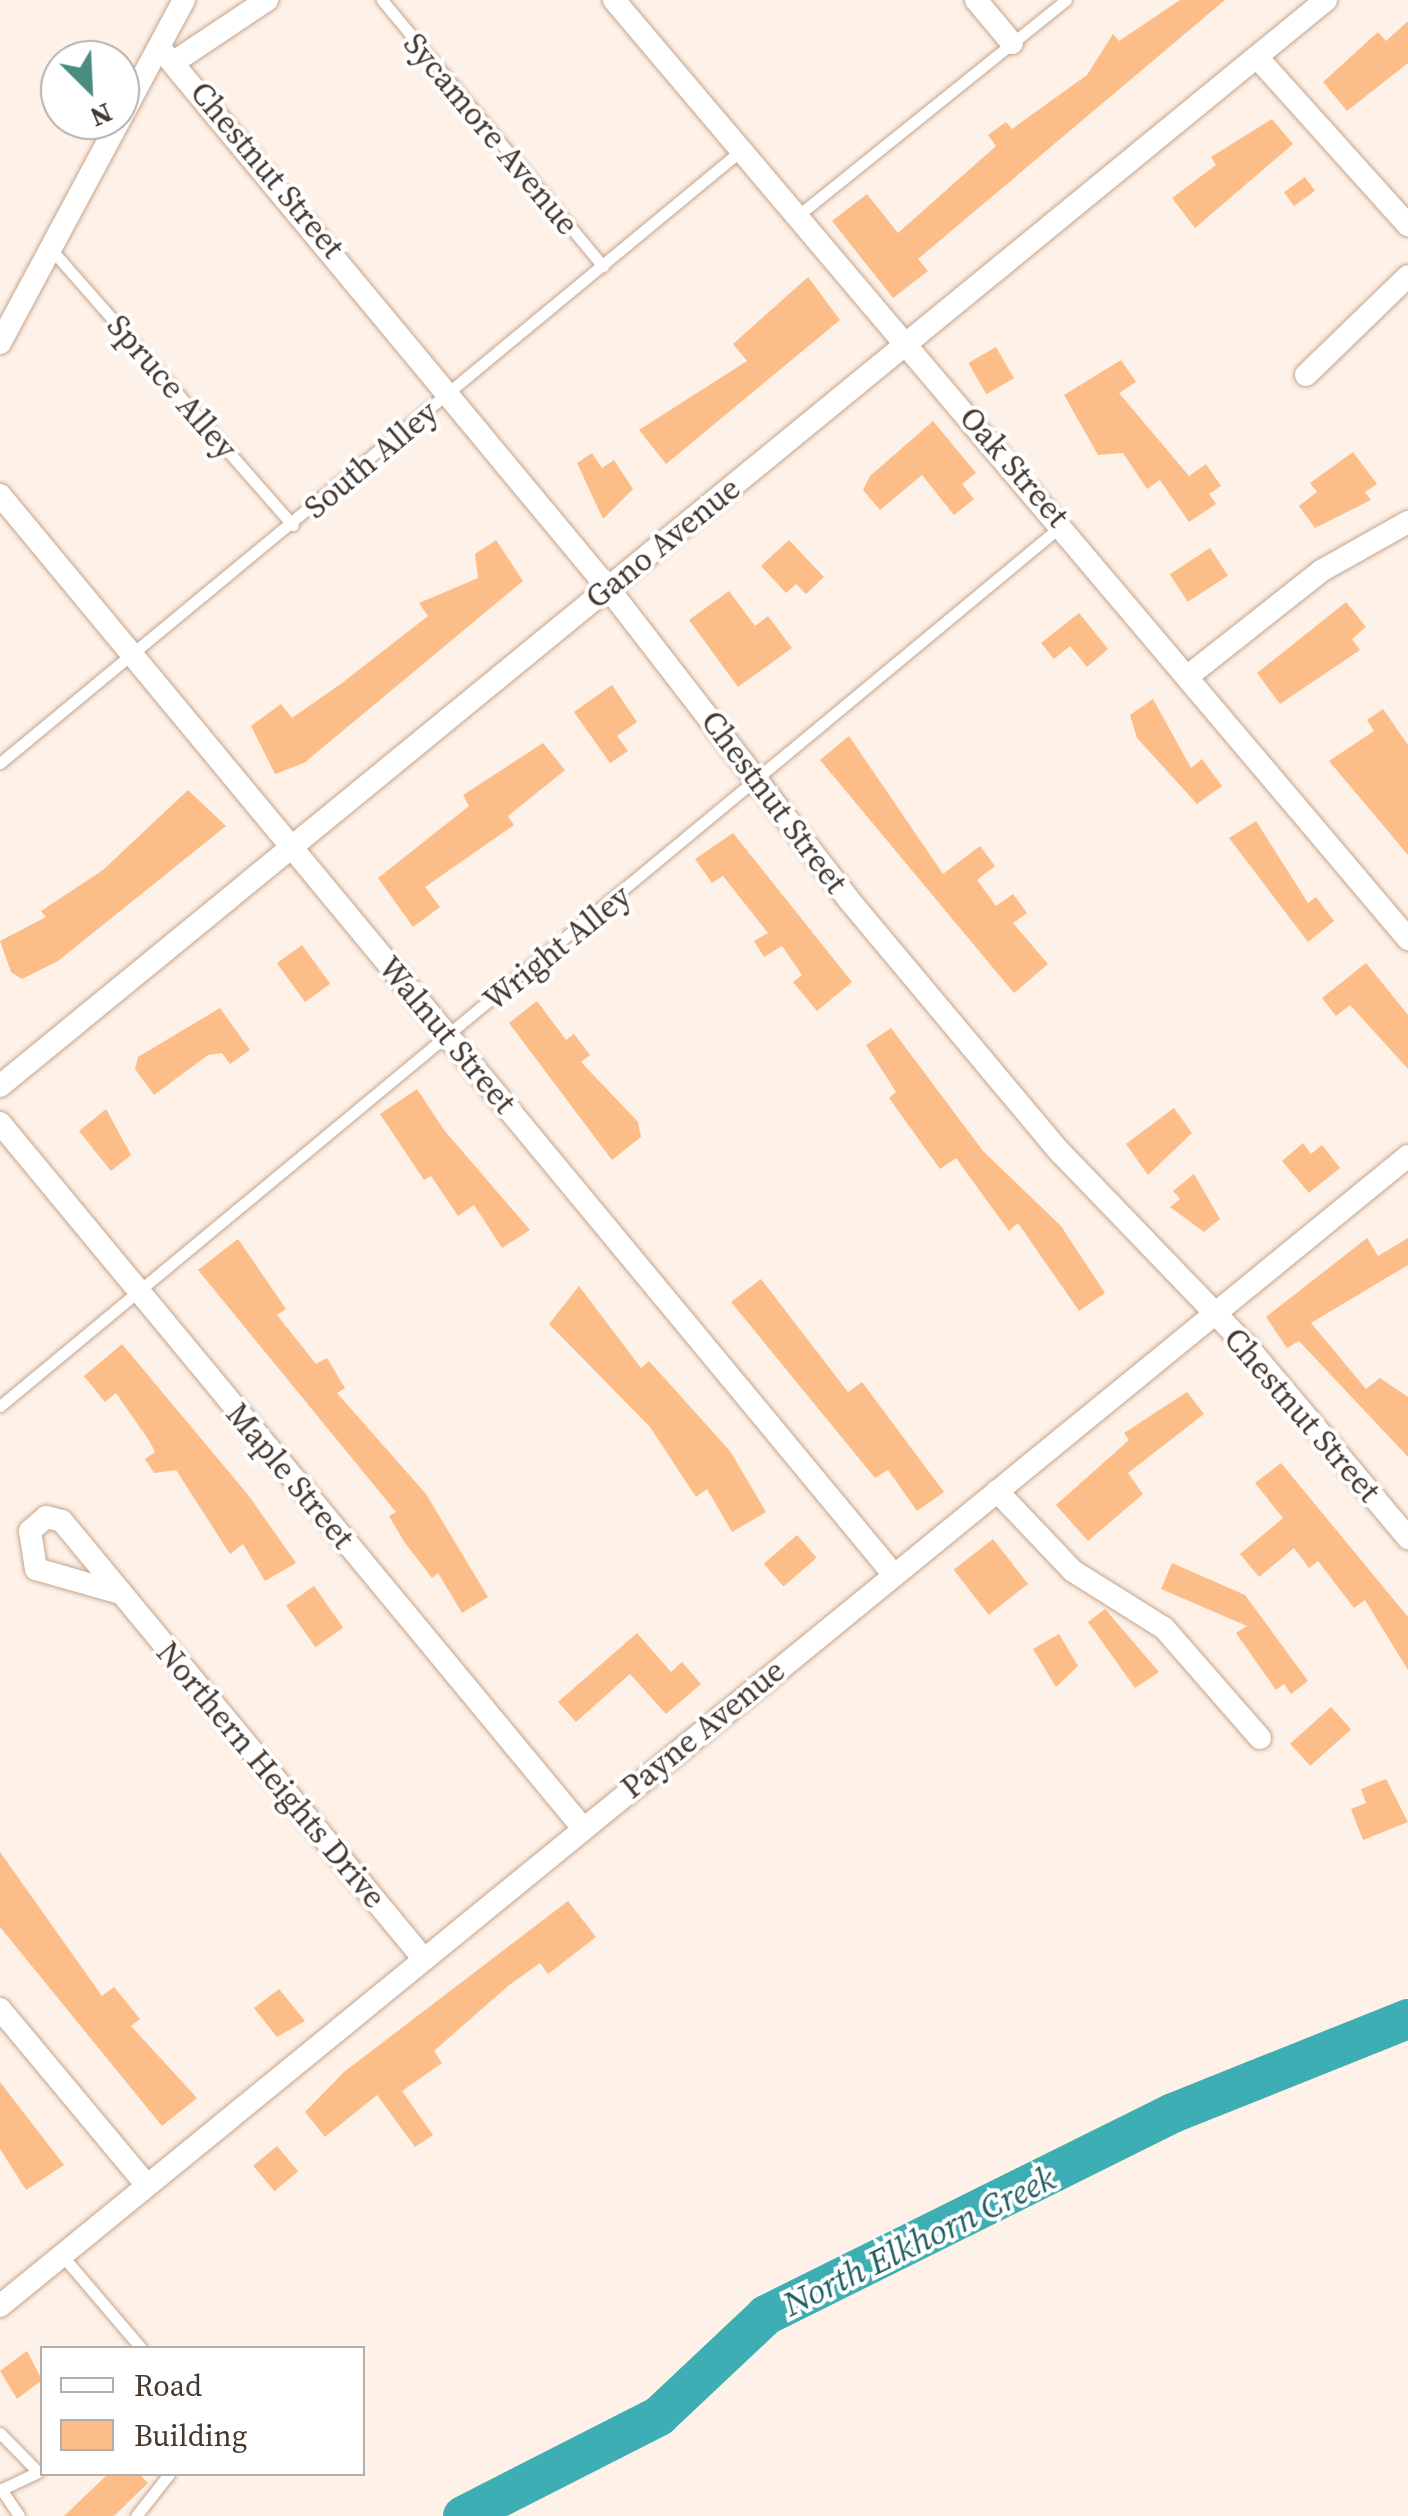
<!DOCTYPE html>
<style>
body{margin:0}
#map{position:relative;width:1408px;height:2516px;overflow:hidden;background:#fef1e7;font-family:"Source Serif 4",serif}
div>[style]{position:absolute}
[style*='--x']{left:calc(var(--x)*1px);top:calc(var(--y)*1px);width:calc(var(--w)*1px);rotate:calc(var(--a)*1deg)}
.river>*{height:40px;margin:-20px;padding:0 20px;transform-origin:20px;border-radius:20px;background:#3daeb3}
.building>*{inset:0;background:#fdbd89;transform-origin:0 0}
.roads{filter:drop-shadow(0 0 2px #c4a58d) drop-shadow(0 0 2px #c4a58d)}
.service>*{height:11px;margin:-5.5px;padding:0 5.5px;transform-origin:5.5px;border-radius:5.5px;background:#fff}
.minor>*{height:22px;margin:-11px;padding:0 11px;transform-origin:11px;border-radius:11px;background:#fff}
span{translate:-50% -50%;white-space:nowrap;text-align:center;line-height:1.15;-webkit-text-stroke:8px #fff;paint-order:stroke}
.street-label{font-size:32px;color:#45382f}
.water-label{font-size:35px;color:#205e61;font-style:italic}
.legend{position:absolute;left:40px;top:2346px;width:325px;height:130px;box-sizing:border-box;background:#fff;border:2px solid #b5afac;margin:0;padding:12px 18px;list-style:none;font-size:30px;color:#45382f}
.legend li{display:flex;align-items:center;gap:20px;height:50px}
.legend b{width:50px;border:2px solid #b5afac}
.north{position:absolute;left:40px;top:40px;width:100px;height:100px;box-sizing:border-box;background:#fff;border:2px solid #b5afac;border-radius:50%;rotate:156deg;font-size:28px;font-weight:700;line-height:40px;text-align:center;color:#45382f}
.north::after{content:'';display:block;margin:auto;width:35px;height:45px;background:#498d81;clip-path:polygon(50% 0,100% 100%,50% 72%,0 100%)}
</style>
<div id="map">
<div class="river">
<i style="--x:463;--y:2516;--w:220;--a:-27"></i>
<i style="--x:659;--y:2416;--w:147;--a:-43.3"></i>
<i style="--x:766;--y:2315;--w:454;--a:-26.4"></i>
<i style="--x:1173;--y:2113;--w:253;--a:-21.8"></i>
</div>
<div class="building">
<i style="clip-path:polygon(1180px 0,1225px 0,918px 259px,928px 271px,893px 298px,832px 221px,867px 194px,898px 233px,996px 146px,988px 135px,1006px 122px,1012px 129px,1087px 75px,1113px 34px,1119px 41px)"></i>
<i style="clip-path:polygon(1408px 21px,1408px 63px,1347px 111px,1323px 82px,1378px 32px,1386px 41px)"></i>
<i style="clip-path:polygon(1272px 119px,1293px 144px,1195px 228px,1172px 198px,1216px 165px,1211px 157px)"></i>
<i style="left:1305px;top:177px;width:17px;height:26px;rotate:54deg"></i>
<i style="clip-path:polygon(808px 277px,840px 320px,666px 464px,639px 430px,747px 361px,733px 344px)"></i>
<i style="left:996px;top:347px;width:36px;height:32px;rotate:60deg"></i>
<i style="clip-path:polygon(1121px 360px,1136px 382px,1119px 393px,1189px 476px,1206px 464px,1221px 486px,1209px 494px,1216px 504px,1189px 522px,1160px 480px,1147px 489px,1123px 453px,1098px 455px,1064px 395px)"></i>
<i style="clip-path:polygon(933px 421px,976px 473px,962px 484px,974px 499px,954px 515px,922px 475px,880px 510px,863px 490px,870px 476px)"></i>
<i style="clip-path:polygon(1353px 452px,1377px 484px,1365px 492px,1371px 500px,1315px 528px,1299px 506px,1317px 492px,1310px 483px)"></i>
<i style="clip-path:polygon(592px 453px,602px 468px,614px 460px,633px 489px,603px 519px,577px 463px)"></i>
<i style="clip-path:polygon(496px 540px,523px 581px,304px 763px,275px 774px,251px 726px,281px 704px,292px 718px,342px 683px,428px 616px,419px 603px,478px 578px,475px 554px)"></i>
<i style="clip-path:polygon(789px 540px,824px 577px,806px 594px,796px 584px,786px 593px,761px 566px)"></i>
<i style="left:1210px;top:548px;width:33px;height:48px;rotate:57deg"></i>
<i style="clip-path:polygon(729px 591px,755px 626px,768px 616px,792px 648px,738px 687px,689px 620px)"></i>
<i style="clip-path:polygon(1346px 602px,1366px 627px,1352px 639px,1360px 650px,1280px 704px,1257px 673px)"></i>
<i style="clip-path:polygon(1079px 613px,1108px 649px,1087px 667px,1070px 646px,1054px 659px,1041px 643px)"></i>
<i style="clip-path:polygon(612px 685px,637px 722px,617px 736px,628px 751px,610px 763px,574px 712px)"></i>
<i style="clip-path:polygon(1153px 699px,1191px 768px,1202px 759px,1222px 786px,1197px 804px,1137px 738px,1130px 715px)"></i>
<i style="clip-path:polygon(1383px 709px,1408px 745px,1408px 855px,1329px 761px,1374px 731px,1367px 720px)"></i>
<i style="clip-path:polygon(849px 736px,943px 874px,980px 846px,995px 866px,977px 880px,996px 906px,1013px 894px,1027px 913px,1013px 923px,1048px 964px,1014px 993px,820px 760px)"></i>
<i style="clip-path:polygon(543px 743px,565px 770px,508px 816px,514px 825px,425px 887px,440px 907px,413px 927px,378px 878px,469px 806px,463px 795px)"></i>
<i style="clip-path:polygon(188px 790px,226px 826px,58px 961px,22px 979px,11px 972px,0 941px,46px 917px,41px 911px,103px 870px)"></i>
<i style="clip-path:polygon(1256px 821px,1308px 903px,1316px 897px,1334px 921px,1308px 942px,1229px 838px)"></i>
<i style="clip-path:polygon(733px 833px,852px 982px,817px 1011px,793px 982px,802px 975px,782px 946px,764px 957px,754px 941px,768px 933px,723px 876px,712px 883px,695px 859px)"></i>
<i style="left:302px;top:945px;width:48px;height:31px;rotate:54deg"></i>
<i style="clip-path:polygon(1366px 963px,1408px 1015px,1408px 1069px,1350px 1005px,1336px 1016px,1322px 998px)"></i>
<i style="clip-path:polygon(537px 1001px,566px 1040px,574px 1034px,590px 1055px,581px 1062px,638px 1122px,641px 1137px,612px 1160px,509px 1023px)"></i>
<i style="clip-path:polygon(220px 1008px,250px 1050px,230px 1064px,222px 1053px,208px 1055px,154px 1095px,135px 1069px,138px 1057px)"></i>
<i style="clip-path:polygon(891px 1028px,983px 1151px,1061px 1226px,1105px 1293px,1079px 1311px,1018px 1223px,1009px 1231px,956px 1158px,940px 1169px,889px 1098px,896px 1092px,866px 1045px)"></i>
<i style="clip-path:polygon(417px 1089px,444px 1130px,530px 1230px,502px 1248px,474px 1205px,458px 1216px,431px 1176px,424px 1180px,380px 1114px)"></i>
<i style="clip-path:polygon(1174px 1108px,1192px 1133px,1148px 1175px,1126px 1144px)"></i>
<i style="clip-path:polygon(106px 1109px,131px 1155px,111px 1171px,79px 1131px)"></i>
<i style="clip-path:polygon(1303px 1143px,1311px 1154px,1322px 1145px,1340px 1168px,1309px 1193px,1282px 1161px)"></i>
<i style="clip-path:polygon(1194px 1174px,1220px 1219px,1204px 1232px,1170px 1207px,1180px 1199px,1173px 1191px)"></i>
<i style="clip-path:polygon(1367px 1238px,1378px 1256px,1408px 1238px,1408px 1265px,1311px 1323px,1366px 1389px,1380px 1378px,1408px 1397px,1408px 1457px,1299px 1341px,1287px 1348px,1266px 1317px)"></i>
<i style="clip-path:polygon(238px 1239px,286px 1309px,277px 1315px,316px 1364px,327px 1358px,345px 1388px,337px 1393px,426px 1494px,488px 1597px,462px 1613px,438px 1573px,432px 1578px,405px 1543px,389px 1516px,396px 1512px,198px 1270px)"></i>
<i style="clip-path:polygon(761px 1279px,848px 1392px,862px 1382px,944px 1492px,917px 1511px,888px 1470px,875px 1478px,731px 1302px)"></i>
<i style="clip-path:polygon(579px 1286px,641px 1368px,649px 1361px,730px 1451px,766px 1512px,732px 1532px,707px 1489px,696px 1497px,650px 1427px,549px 1324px)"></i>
<i style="clip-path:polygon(122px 1344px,249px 1496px,296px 1563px,265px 1581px,243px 1544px,230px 1554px,176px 1470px,154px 1473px,145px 1459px,155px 1452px,150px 1442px,116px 1393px,105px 1402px,84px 1376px)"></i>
<i style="clip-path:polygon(1187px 1392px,1204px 1414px,1128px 1473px,1143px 1494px,1088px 1541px,1056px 1505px,1129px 1440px,1124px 1433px)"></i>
<i style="clip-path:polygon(1281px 1463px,1408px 1617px,1408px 1670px,1365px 1600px,1354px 1608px,1318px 1561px,1309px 1568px,1294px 1548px,1259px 1577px,1240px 1554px,1283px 1518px,1255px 1483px)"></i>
<i style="left:797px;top:1535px;width:30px;height:44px;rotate:49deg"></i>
<i style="left:993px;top:1539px;width:57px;height:50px;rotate:52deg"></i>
<i style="clip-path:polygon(1172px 1563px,1245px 1595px,1308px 1681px,1291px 1694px,1284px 1684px,1276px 1690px,1236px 1633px,1247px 1626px,1161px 1589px)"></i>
<i style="left:314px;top:1586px;width:51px;height:34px;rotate:55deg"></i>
<i style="clip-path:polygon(1105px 1609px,1159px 1672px,1135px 1688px,1088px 1622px)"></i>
<i style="clip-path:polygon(637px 1633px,671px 1672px,682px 1662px,701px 1684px,666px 1714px,630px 1674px,576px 1722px,558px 1702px)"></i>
<i style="clip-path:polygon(1059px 1634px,1078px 1666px,1056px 1687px,1033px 1649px)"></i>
<i style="left:1331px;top:1707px;width:30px;height:55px;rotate:48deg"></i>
<i style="clip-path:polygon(1386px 1779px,1408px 1822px,1363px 1840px,1351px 1809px,1366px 1803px,1361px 1789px)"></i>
<i style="clip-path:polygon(0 1852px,102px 1996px,114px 1987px,140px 2019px,131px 2026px,197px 2098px,162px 2126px,0 1927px)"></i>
<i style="clip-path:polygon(568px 1901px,596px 1937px,548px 1974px,540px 1963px,508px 1986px,434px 2051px,442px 2063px,402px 2091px,433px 2135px,415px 2147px,377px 2095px,325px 2137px,305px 2112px,344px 2072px)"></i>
<i style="clip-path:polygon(279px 1989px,305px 2021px,277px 2037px,254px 2008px)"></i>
<i style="clip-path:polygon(0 2082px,64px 2165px,26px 2190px,0 2149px)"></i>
<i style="left:277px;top:2146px;width:33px;height:31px;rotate:50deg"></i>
<i style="clip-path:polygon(27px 2351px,42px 2380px,17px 2399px,0 2371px)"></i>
<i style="clip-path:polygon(108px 2474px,139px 2474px,148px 2483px,114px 2516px,64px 2516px)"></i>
</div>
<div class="roads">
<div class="service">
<i style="--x:382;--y:0;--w:346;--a:50.3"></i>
<i style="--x:796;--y:217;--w:346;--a:-38.8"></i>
<i style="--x:51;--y:249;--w:367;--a:48.8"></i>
<i style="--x:0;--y:763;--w:959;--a:-39.58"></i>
<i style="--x:0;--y:1406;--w:1378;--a:-39.67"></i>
<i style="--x:61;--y:2254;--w:123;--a:49.6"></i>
<i style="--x:0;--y:2433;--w:54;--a:45.7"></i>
<i style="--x:38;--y:2472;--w:42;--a:154.7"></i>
<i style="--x:1;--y:2489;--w:32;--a:56"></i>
<i style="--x:136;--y:2516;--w:53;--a:-51.8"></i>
</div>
<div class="minor">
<i style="--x:614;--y:0;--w:1230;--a:49.78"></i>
<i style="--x:976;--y:0;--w:56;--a:50.1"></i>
<i style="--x:160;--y:48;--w:702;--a:50.32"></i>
<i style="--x:608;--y:588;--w:394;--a:52.3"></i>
<i style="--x:849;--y:900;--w:329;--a:50.1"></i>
<i style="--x:1060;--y:1152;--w:269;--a:46.1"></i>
<i style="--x:1247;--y:1346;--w:251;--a:50"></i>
<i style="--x:1257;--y:57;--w:226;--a:48.1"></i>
<i style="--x:174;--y:62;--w:112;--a:-33.7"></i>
<i style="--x:0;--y:343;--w:389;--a:-61.8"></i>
<i style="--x:1306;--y:375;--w:142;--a:-44.1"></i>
<i style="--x:0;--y:495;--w:1402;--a:50.38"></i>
<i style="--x:1192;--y:673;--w:164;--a:-38.3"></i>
<i style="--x:1321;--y:571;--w:100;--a:-29.4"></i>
<i style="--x:0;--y:1086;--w:1714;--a:-39.32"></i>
<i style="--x:0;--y:1123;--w:913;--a:50.42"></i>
<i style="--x:997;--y:1491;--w:110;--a:46.5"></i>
<i style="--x:1073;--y:1571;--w:107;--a:32.1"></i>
<i style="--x:1164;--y:1628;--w:146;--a:48.9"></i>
<i style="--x:120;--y:1593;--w:87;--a:-164.1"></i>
<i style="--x:36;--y:1569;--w:38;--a:-99"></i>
<i style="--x:30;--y:1531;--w:21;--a:-41"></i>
<i style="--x:46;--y:1517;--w:16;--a:14"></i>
<i style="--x:62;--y:1521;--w:567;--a:50.44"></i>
<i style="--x:0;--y:2009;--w:226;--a:50.2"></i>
<i style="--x:0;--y:2306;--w:1818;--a:-39.24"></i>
</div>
</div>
<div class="street-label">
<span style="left:491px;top:134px;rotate:50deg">Sycamore Avenue</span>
<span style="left:267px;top:170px;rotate:50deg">Chestnut Street</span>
<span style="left:172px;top:387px;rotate:49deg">Spruce Alley</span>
<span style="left:371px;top:460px;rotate:-40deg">South Alley</span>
<span style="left:1014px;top:467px;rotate:49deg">Oak Street</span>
<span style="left:663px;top:543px;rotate:-39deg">Gano Avenue</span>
<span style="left:774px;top:802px;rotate:53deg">Chestnut Street</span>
<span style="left:557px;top:948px;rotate:-39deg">Wright Alley</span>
<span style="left:447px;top:1035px;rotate:50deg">Walnut Street</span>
<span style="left:1302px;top:1415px;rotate:49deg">Chestnut Street</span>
<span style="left:290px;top:1476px;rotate:50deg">Maple Street</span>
<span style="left:703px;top:1729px;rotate:-39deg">Payne Avenue</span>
<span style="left:271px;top:1775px;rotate:50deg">Northern Heights Drive</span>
</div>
<div class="water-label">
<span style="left:919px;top:2241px;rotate:-26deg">North Elkhorn Creek</span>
</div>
<ul class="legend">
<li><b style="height:12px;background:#fff"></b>Road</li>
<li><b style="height:28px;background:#fdbd89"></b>Building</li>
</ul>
<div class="north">N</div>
</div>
